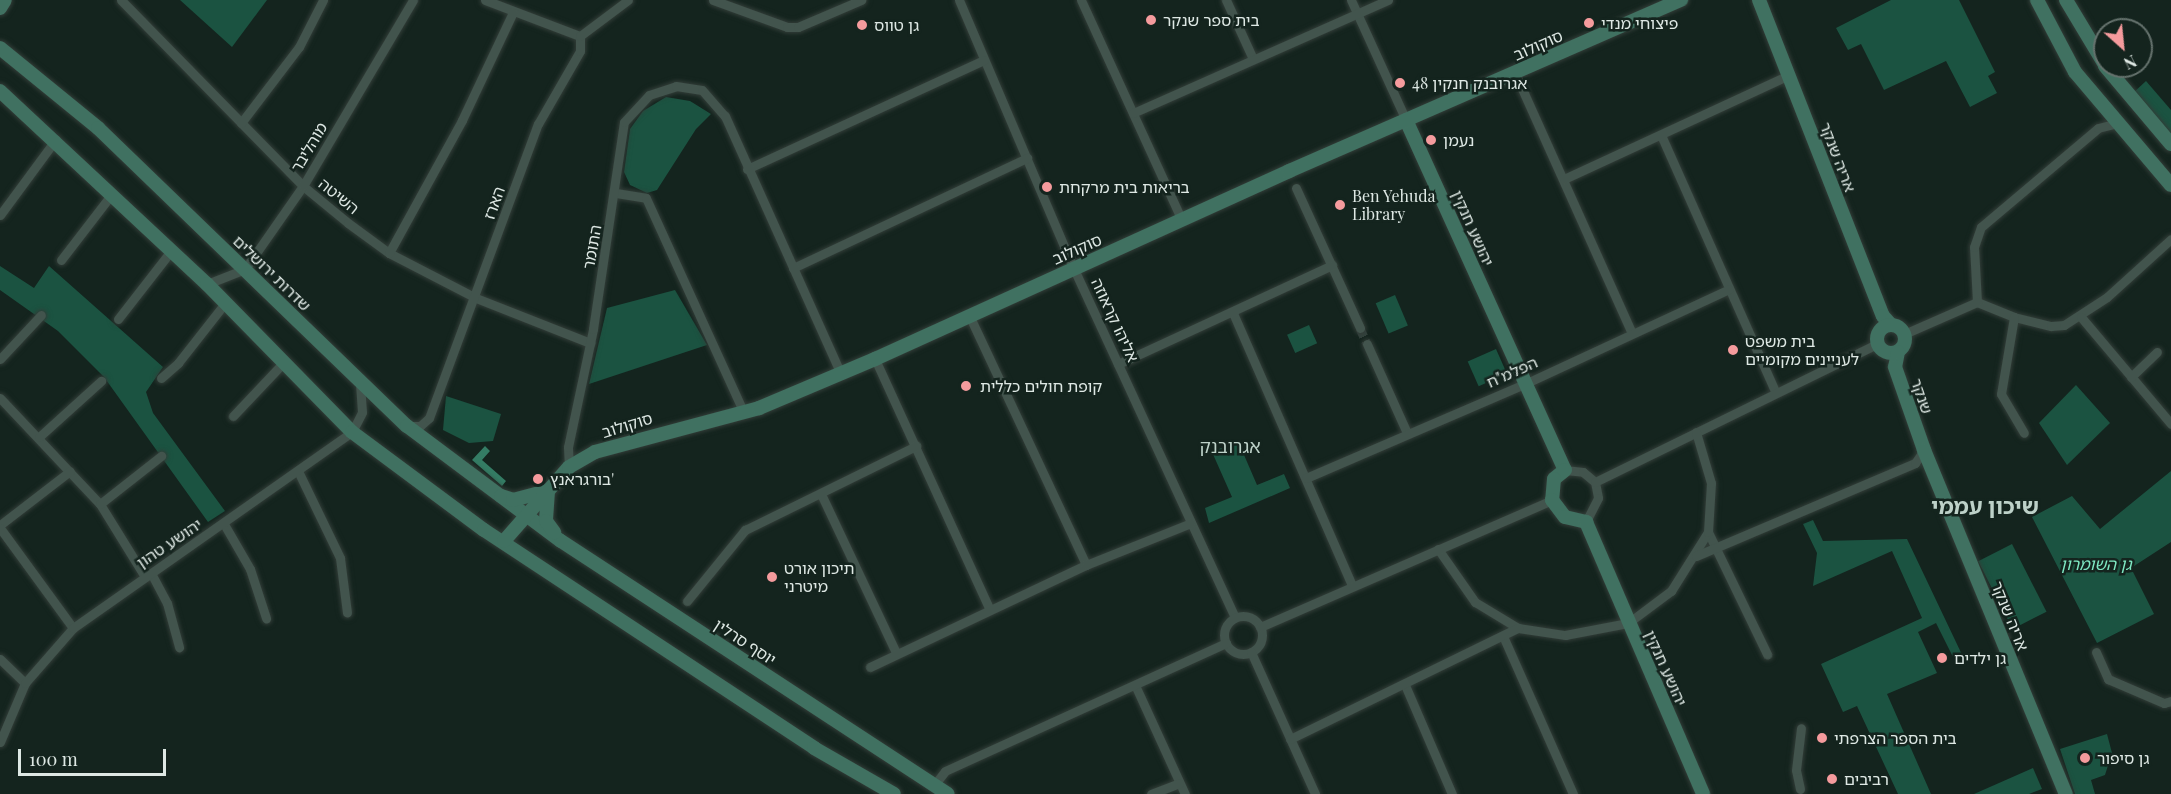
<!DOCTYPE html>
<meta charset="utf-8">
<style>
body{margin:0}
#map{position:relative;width:2171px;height:794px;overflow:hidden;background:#14241e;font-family:"Playfair Display","Noto Sans Hebrew",serif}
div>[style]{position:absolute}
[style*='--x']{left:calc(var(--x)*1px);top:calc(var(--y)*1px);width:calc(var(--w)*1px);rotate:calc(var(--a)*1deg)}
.green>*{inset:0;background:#1b5341;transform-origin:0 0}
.water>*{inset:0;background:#347c64}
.street-tunnel>*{height:9px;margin-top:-4.5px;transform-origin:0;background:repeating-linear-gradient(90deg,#32413c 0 9px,transparent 0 13.5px)}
.roads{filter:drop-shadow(0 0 2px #323d38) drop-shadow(0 0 2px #323d38)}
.street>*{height:9px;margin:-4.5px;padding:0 4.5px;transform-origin:4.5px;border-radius:4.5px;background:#42544d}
.street>.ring{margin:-4.5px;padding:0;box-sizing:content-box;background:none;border:9px solid #42544d;border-radius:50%}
.secondary>*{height:14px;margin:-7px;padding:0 7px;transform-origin:7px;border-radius:7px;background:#407161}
.secondary>.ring{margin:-7px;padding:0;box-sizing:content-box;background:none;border:14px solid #407161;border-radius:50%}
.dots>*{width:16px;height:16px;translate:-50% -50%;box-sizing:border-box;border:3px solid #14241e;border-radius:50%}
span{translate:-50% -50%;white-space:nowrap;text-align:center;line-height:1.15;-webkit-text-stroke:5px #14241e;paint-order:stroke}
.poi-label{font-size:16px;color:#dee8e4}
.left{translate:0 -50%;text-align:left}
.street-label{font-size:16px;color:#dee8e4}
.park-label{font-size:16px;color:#7ee7c2;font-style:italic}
.neighbourhood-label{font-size:18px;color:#bdd1c8}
.district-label{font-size:22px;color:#bdd1c8;font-weight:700}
.north{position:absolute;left:2093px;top:18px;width:60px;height:60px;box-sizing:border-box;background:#14241e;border:2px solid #65726d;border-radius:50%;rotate:153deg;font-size:16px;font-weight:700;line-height:24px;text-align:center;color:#dee8e4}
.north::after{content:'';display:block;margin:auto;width:21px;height:27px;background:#f59b9d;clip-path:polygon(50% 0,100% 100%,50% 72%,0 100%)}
.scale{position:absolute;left:18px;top:749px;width:148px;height:27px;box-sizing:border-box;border:3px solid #dee8e4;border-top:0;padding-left:8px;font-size:18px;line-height:21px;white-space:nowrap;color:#dee8e4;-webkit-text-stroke:4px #14241e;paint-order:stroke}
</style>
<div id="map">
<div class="green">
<i style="clip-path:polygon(180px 0,267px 0,232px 47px)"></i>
<i style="clip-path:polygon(1891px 0,1959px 0,1995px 72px,1988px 76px,1997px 93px,1970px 107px,1946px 61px,1884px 90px,1861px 44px,1848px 50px,1836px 28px)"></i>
<i style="clip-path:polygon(2146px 81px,2171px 110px,2171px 137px,2133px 93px)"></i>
<i style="clip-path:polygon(666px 97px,690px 101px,711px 114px,696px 129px,657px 190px,647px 193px,630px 185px,624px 172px,630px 129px,643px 111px)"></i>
<i style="clip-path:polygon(0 266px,34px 288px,49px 266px,163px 367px,146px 392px,153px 413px,225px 511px,208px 522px,104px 377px,58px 331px,0 290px)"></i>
<i style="clip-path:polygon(675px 290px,707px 345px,589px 384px,607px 308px)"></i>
<i style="left:1395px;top:295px;width:33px;height:21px;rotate:67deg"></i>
<i style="left:1309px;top:325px;width:20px;height:24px;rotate:66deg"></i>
<i style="left:1496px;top:349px;width:27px;height:31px;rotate:66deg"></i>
<i style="clip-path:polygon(2076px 385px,2110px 423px,2067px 465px,2039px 423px)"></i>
<i style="clip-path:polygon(446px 396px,501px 414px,493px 441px,469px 443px,443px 430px)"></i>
<i style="clip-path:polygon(1238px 441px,1257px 485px,1284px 474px,1290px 488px,1209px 523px,1205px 508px,1232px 497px,1212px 452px)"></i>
<i style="clip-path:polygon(2171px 471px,2171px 542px,2131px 568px,2154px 614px,2097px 643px,2032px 517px,2072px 496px,2100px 529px)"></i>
<i style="clip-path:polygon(1813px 520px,1823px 541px,1907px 539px,1965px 661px,1957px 665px,1936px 623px,1918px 632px,1937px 673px,1887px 694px,1931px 794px,1898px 794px,1857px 706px,1843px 712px,1821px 664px,1922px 618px,1892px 551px,1813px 586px,1817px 553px,1803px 524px)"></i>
<i style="left:2012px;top:544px;width:76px;height:38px;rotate:63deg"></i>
<i style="clip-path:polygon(2107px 734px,2112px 753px,2105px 775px,2091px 780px,2095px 794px,2075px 794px,2060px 749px)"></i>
<i style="clip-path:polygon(2033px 768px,2042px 789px,2029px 794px,1974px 794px)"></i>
</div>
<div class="water">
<i style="clip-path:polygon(485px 446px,490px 451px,482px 460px,506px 481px,502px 486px,472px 460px)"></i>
</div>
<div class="street-tunnel">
<i style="--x:1360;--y:328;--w:17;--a:66"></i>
</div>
<div class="roads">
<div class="street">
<i style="--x:121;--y:0;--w:260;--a:45.6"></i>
<i style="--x:303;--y:186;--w:58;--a:39.4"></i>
<i style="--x:348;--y:223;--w:51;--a:36.2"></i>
<i style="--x:389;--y:253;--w:98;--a:27.3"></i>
<i style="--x:476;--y:298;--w:123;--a:21.5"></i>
<i style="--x:485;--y:0;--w:102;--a:20.8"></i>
<i style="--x:713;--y:0;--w:79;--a:20"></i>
<i style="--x:787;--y:27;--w:11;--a:0"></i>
<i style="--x:798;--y:27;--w:69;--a:-23.2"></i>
<i style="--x:959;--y:0;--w:293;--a:66.9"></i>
<i style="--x:1074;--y:269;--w:384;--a:65.2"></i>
<i style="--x:1081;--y:0;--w:243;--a:65.4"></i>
<i style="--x:1226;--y:0;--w:65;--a:65.4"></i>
<i style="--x:1351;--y:0;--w:132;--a:65.4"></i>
<i style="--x:1519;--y:82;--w:275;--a:65.8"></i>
<i style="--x:1133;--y:113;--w:279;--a:-23.9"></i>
<i style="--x:241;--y:123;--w:96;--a:-52.7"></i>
<i style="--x:299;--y:47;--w:53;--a:-62.9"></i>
<i style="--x:1661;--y:135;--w:282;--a:66"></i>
<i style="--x:747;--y:169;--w:261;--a:-24.7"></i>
<i style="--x:1564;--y:179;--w:246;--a:-24.8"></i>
<i style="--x:1296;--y:188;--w:154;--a:65.4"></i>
<i style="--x:616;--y:193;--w:30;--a:9"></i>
<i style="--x:646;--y:198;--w:236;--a:65.5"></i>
<i style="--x:0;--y:215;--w:94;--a:-53.6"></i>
<i style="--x:389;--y:253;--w:152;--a:-61.2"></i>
<i style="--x:462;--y:120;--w:119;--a:-64.7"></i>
<i style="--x:61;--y:260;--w:82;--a:-52.4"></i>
<i style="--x:793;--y:268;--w:259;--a:-25.2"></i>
<i style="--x:207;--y:284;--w:41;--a:-21.5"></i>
<i style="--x:245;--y:269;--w:101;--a:-55.1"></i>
<i style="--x:303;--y:186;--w:216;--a:-59.4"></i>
<i style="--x:1977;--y:302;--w:55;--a:-93.1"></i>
<i style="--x:1974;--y:247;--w:21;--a:-71"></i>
<i style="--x:1981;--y:227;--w:153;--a:-40.2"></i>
<i style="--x:2098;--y:128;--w:21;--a:-14"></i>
<i style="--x:1977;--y:302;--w:40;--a:22"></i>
<i style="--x:2014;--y:317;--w:38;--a:14"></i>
<i style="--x:2051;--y:326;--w:13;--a:-4"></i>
<i style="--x:2064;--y:325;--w:51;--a:-33.1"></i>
<i style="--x:2107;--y:297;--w:86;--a:-42.2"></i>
<i style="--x:1233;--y:313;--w:297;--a:66.4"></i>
<i style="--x:969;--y:315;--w:276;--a:64.9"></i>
<i style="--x:2014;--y:317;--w:78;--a:99.6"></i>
<i style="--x:2001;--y:394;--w:45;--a:59.5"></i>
<i style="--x:2081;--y:317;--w:140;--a:49.9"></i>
<i style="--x:118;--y:319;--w:86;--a:-52.1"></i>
<i style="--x:1904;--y:334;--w:80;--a:-23.7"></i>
<i style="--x:1367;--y:344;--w:98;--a:65.8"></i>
<i style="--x:0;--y:359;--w:60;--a:-47"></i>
<i style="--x:875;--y:359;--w:276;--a:65.4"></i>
<i style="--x:1118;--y:364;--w:236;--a:-24.8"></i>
<i style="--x:2131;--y:377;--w:36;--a:-44"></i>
<i style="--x:161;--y:378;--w:23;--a:-41"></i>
<i style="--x:178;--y:363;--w:76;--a:-51.9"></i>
<i style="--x:0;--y:398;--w:146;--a:46.7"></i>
<i style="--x:100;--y:504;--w:86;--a:58.3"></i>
<i style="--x:233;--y:416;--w:74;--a:-46.6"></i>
<i style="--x:407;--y:426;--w:13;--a:0"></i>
<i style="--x:420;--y:426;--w:12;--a:-42"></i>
<i style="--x:429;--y:418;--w:314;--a:-69.7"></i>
<i style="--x:538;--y:124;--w:84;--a:-60.1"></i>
<i style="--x:580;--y:51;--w:15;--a:-90"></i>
<i style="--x:580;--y:36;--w:60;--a:-36.9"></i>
<i style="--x:39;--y:437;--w:84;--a:-42.1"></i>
<i style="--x:569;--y:467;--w:20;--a:-93"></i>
<i style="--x:568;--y:447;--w:121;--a:-78"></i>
<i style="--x:593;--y:329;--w:209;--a:-81.5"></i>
<i style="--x:624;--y:122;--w:37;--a:-47"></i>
<i style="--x:649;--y:95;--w:28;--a:-18"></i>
<i style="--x:676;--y:86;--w:26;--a:9"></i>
<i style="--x:702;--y:90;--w:35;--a:49"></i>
<i style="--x:725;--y:116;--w:283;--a:65.8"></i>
<i style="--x:1565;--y:470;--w:18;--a:6"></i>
<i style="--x:1583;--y:472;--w:16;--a:40"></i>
<i style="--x:1595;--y:482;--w:16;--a:79"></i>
<i style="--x:1598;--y:498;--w:27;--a:117"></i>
<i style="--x:298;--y:471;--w:97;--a:64.2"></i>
<i style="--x:340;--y:558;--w:55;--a:82.7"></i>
<i style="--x:1306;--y:478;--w:245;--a:-23.3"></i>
<i style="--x:1531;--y:381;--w:218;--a:-24.9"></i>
<i style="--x:1595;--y:482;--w:314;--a:-26.1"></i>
<i style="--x:821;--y:494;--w:176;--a:64.7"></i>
<i style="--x:100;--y:504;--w:78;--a:-38.2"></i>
<i style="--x:224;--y:524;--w:52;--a:60"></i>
<i style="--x:250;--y:569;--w:52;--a:71.9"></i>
<i style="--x:0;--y:525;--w:88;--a:-37.6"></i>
<i style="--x:0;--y:528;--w:124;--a:53.9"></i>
<i style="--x:1708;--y:532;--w:136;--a:64.2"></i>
<i style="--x:1438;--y:549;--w:65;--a:55.1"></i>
<i style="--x:1475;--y:602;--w:50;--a:31.2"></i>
<i style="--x:1518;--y:628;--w:48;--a:8.5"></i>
<i style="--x:1565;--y:635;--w:64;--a:-10.8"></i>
<i style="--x:1628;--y:623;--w:54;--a:-36.7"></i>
<i style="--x:1671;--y:591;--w:70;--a:-57.9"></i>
<i style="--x:1708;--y:532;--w:49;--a:-86.5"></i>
<i style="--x:1711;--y:483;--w:53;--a:-106.4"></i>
<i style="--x:1696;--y:556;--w:238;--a:-23"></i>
<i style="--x:1915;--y:463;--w:16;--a:-55"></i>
<i style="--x:151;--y:573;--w:34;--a:62"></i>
<i style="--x:167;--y:603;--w:46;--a:74.7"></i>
<i style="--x:687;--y:601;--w:92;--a:-50.8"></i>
<i style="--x:745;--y:530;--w:191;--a:-26.2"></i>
<i class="ring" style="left:1224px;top:616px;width:29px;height:29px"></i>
<i style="--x:1260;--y:627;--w:318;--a:-23.5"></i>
<i style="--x:1503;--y:636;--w:173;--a:66.1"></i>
<i style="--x:1251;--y:652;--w:156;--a:65.7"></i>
<i style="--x:2096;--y:652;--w:30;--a:66"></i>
<i style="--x:2108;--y:679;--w:61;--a:23.2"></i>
<i style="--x:2164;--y:703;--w:7;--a:-16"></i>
<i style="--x:0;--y:659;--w:35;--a:44"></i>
<i style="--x:870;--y:667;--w:239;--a:-25.3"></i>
<i style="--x:1086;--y:565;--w:113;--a:-21.8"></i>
<i style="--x:1135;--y:685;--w:120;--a:65.4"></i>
<i style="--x:1405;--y:685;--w:119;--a:66.7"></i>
<i style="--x:1290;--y:739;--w:254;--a:-26"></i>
<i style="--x:0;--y:742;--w:64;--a:-67"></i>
<i style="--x:25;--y:683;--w:73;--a:-48.9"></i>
<i style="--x:73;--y:628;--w:341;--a:-35.1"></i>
<i style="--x:352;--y:432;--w:22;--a:-63"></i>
<i style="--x:362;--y:412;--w:29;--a:-94"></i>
<i style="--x:935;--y:784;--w:16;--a:-52"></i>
<i style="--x:945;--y:771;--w:309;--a:-24.5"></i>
<i style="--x:1800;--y:789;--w:19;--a:-102"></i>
<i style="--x:1796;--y:770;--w:42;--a:-83.2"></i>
<i style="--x:1151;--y:794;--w:30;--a:-21"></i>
</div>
<div class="secondary">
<i style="--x:1759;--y:0;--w:339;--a:68.6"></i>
<i style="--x:1883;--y:316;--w:12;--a:48"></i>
<i style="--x:2037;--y:0;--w:81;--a:62.2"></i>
<i style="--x:2075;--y:72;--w:148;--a:49.7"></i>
<i style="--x:2066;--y:0;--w:76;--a:59"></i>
<i style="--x:0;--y:8;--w:9;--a:-58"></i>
<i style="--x:0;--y:48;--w:127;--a:39.2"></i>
<i style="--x:98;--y:128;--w:429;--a:44"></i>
<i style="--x:407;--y:426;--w:192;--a:36.8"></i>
<i style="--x:561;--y:541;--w:462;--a:33.2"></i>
<i style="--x:2105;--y:66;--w:102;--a:49.8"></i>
<i style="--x:0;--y:91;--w:283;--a:43"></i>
<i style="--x:207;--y:284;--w:207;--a:45.6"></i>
<i style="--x:352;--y:432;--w:164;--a:36.6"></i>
<i style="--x:484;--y:530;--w:396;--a:33.4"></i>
<i style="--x:814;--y:748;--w:92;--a:29.9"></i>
<i style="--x:1406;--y:120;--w:384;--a:65.6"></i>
<i style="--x:1565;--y:470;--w:14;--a:141"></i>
<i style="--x:1554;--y:479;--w:21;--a:95"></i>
<i style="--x:1552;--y:500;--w:21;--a:53"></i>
<i style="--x:1565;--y:517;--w:22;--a:13"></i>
<i style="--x:1586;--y:522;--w:296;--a:66.7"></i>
<i class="ring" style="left:1877px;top:325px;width:14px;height:14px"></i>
<i style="--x:1898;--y:352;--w:15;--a:101"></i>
<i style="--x:1895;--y:367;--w:88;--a:70.7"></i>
<i style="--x:1924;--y:450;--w:372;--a:67.6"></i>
<i style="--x:548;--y:491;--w:30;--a:94"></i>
<i style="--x:546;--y:521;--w:14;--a:54"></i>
<i style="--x:501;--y:496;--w:13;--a:18"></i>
<i style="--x:513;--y:500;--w:34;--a:-15"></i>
<i style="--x:504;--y:541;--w:98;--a:-48.7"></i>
<i style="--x:569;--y:467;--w:30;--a:-30"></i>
<i style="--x:595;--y:452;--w:170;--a:-15"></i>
<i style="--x:759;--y:408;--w:126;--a:-22.9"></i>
<i style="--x:875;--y:359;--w:455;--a:-24.4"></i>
<i style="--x:1289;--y:171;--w:428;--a:-23.6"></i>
</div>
</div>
<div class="dots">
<i style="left:1151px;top:20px;background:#f59b9d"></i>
<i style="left:1589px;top:23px;background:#f59b9d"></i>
<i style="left:862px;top:25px;background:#f59b9d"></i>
<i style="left:1400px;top:83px;background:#f59b9d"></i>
<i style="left:1431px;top:140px;background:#f59b9d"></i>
<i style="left:1047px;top:187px;background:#f59b9d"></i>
<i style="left:1340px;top:205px;background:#f59b9d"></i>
<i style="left:1733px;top:350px;background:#f59b9d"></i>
<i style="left:966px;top:386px;background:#f59b9d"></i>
<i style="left:538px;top:479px;background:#f59b9d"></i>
<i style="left:772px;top:577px;background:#f59b9d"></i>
<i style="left:1942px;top:658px;background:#f59b9d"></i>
<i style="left:1822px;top:738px;background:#f59b9d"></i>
<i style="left:2085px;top:758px;background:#f59b9d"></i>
<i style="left:1832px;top:779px;background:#f59b9d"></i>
</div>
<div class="poi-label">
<span class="left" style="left:1163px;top:20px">בית ספר שנקר</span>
<span class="left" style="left:1601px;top:23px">פיצוחי מנדי</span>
<span class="left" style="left:874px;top:25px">גן טווס</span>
<span class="left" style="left:1412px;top:83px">אגרובנק חנקין 48</span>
<span class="left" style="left:1443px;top:140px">נעמן</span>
<span class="left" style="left:1059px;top:187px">בריאות בית מרקחת</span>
<span class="left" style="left:1352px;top:205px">Ben Yehuda<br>Library</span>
<span class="left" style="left:1745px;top:350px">בית משפט<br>לעניינים מקומיים</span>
<span class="left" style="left:980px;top:386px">קופת חולים כללית</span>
<span class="left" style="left:550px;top:479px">בורגראנץ'</span>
<span class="left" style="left:784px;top:577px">תיכון אורט<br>מיטרני</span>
<span class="left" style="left:1954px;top:658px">גן ילדים</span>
<span class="left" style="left:1834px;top:738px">בית הספר הצרפתי</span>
<span class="left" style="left:2097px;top:758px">גן סיפור</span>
<span class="left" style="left:1844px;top:779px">רביבים</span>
</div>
<div class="street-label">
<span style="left:1538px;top:45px;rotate:-24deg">סוקולוב</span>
<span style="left:309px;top:147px;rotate:-59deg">מוהליבר</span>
<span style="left:1838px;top:157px;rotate:69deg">אריה שנקר</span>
<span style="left:339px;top:196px;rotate:39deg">השיטה</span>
<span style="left:494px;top:203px;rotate:-70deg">הארז</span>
<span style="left:1473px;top:228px;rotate:66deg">יהושע חנקין</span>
<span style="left:592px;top:247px;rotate:-80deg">התומר</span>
<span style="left:1077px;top:249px;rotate:-24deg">סוקולוב</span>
<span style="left:272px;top:273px;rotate:44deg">שדרות ירושלים</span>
<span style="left:1115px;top:320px;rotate:65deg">אליהו קראוזה</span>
<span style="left:1512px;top:372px;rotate:-24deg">הפלמ"ח</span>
<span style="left:1922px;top:396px;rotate:71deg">שנקר</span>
<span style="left:627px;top:425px;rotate:-17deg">סוקולוב</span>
<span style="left:169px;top:543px;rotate:-34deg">יהושע טהון</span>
<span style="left:2010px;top:616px;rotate:68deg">אריה שנקר</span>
<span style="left:745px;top:642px;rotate:33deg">יוסף סרלין</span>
<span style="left:1666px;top:668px;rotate:66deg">יהושע חנקין</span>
</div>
<div class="park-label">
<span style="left:2096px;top:564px">גן השומרון</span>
</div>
<div class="neighbourhood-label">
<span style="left:1230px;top:446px">אגרובנק</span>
</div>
<div class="district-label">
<span style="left:1985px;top:506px">שיכון עממי</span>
</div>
<div class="north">N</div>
<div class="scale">100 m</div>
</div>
